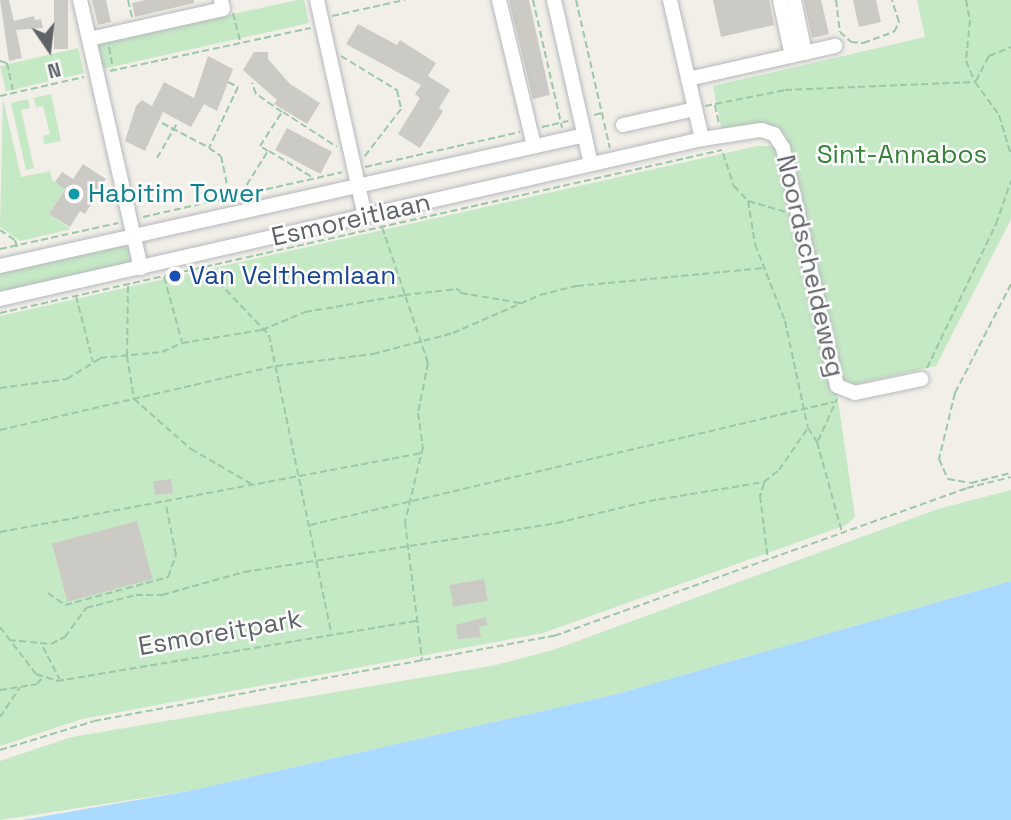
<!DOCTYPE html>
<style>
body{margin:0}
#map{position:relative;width:1011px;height:820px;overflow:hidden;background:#f1efe8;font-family:"Space Grotesk",sans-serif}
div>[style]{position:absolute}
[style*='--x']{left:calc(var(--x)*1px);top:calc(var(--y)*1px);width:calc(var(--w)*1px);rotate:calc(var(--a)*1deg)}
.green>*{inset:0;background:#c5e8c5;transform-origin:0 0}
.water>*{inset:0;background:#aadaff}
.building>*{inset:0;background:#cccac5;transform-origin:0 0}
.path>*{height:2px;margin-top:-1px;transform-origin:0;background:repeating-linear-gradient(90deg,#9cc7a9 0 7px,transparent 0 10.5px)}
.roads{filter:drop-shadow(0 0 2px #b5b8bc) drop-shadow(0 0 2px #b5b8bc)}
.minor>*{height:14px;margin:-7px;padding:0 7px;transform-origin:7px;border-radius:7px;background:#fff}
.dots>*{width:19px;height:19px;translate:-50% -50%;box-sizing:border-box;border:4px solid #fff;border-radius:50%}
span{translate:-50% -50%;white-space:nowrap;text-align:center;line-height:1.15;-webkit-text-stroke:5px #fff;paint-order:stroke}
.park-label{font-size:26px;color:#348238}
.culture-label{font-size:26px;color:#0d838f}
.left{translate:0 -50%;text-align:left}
.street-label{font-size:26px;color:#5f6368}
.transit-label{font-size:26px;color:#164399}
.north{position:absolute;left:14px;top:14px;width:70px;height:70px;-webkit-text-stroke:5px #fff;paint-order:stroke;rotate:166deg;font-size:19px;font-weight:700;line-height:28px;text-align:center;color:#5f6368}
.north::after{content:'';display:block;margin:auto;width:24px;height:32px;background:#5f6368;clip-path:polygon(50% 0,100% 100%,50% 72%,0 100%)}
</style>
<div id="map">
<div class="green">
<i style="clip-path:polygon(297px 0,304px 0,309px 23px,102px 69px,96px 44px)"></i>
<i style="clip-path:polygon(917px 0,1011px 0,1011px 219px,936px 366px,852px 385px,840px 376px,786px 135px,766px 123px,722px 131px,713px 86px,925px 37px)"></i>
<i style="left:78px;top:48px;width:26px;height:80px;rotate:77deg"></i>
<i style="clip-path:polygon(51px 94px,61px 141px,44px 144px,43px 136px,50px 134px,43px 106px,36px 107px,34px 98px)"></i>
<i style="clip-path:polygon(3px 99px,21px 177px,50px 171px,52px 180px,65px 188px,49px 214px,71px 229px,20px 241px,0 227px)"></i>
<i style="clip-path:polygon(28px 99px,30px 108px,21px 110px,34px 168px,26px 170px,11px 103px)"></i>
<i style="clip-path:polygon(757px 146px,772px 146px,779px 152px,837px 393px,855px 517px,846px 525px,543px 633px,82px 719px,0 746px,0 316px)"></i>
<i style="clip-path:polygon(122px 245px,129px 249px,130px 264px,0 294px,0 273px)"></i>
<i style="clip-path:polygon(1011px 490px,1011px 581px,617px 694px,189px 791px,0 820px,0 761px,72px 737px,496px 665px,553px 650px,938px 509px)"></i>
</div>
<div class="water">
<i style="clip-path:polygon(1011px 581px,1011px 820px,22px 820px,189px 791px,617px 694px)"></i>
</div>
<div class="building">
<i style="clip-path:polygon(0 0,9px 0,14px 21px,34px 16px,35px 20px,41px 19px,43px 28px,16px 30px,22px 58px,9px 61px)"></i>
<i style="left:54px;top:0;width:14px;height:49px"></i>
<i style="clip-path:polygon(92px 0,106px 0,111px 22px,98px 25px)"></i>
<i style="clip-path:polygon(145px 0,194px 0,194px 3px,135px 17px,132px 3px)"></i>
<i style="clip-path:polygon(509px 0,529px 0,550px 95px,533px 99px)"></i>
<i style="clip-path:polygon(769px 0,774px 25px,721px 37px,713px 0)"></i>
<i style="clip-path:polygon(804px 0,821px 0,829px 34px,812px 38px)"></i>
<i style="clip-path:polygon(853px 0,876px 0,881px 22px,859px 27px)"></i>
<i style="clip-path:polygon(358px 24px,397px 45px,400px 40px,436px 63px,428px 76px,450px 90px,439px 108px,443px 111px,420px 148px,398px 134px,420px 98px,415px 94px,421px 85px,346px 44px)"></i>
<i style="clip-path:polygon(254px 52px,268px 52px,268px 59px,290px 84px,320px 103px,307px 124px,274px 104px,277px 100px,243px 70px)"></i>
<i style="clip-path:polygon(208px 56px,233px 69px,217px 111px,204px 104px,191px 127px,163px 112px,145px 151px,125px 141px,136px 106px,142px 100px,152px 106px,164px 82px,194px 98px)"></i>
<i style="left:287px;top:128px;width:51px;height:25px;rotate:28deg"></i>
<i style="clip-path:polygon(83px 164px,106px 179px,85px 214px,80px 211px,70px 227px,49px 214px,65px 189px,55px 182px,62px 172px,73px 179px)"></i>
<i style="left:171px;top:479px;width:14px;height:18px;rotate:82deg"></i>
<i style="left:137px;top:521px;width:60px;height:88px;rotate:75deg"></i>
<i style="left:484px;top:579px;width:22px;height:35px;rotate:80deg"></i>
<i style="clip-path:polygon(486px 617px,487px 625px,479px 627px,481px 637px,458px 639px,456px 625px)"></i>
</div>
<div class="path">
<i style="--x:128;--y:0;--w:18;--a:77"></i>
<i style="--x:533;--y:0;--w:131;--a:77.2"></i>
<i style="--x:576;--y:0;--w:152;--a:77.1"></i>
<i style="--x:836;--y:0;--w:32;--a:83"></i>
<i style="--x:840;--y:32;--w:15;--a:42"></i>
<i style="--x:851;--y:42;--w:12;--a:5"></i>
<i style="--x:863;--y:43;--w:33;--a:-20"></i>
<i style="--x:894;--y:32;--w:11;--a:-63"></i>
<i style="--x:899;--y:22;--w:23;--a:-108"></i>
<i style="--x:966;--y:0;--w:20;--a:79"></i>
<i style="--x:970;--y:20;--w:41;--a:95.6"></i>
<i style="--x:966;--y:61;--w:23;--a:67"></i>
<i style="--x:975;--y:82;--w:41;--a:54"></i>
<i style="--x:999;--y:115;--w:42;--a:73.3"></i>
<i style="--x:233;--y:13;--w:30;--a:76"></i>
<i style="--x:332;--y:16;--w:75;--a:-12.4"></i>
<i style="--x:109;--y:47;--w:22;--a:80"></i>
<i style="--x:341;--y:56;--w:66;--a:31.3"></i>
<i style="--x:397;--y:90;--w:19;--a:78"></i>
<i style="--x:401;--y:109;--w:61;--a:127.6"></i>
<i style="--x:0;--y:61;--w:7;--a:16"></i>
<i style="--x:7;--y:63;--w:30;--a:78"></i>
<i style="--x:110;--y:71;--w:205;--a:-12.1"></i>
<i style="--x:976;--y:81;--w:28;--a:-63"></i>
<i style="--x:989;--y:56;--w:24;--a:-22"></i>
<i style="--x:228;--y:82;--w:11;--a:27"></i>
<i style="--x:238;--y:87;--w:68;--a:115.4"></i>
<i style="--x:209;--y:148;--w:14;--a:34"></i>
<i style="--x:221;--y:156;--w:48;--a:78"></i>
<i style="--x:0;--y:96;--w:86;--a:-12.7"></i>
<i style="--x:715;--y:105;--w:19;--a:78"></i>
<i style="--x:705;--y:106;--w:82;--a:-11.3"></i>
<i style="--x:785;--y:90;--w:190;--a:-2.4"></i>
<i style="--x:283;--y:112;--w:64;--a:32.9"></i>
<i style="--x:594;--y:115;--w:8;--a:-14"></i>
<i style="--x:162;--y:123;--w:52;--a:27.6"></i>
<i style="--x:542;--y:127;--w:27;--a:-13"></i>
<i style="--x:269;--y:151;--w:50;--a:31.2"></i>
<i style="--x:723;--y:153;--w:35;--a:72"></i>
<i style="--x:734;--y:186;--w:21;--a:47"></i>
<i style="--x:748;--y:201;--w:40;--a:16"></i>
<i style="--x:157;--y:158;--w:39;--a:-60"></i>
<i style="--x:365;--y:167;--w:159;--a:-12.7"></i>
<i style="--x:241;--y:194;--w:51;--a:-57.9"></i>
<i style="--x:268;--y:151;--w:9;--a:-148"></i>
<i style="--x:260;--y:146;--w:40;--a:-57.1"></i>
<i style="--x:282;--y:112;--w:32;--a:-145"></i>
<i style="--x:256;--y:94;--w:12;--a:-110"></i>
<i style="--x:748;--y:201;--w:44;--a:80.8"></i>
<i style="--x:755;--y:244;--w:83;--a:68.7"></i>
<i style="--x:785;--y:321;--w:109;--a:77.9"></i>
<i style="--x:808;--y:428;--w:17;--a:57"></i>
<i style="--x:817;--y:442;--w:93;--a:74.5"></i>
<i style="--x:143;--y:217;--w:204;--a:-12.7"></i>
<i style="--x:382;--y:227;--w:144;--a:71.3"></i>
<i style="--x:428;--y:363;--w:51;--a:101.3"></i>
<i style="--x:418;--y:413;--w:34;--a:82"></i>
<i style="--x:423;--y:447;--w:77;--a:103.5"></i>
<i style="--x:405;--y:522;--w:140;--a:83"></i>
<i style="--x:0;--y:230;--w:18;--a:34"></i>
<i style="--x:15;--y:240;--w:10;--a:73"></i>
<i style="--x:0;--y:249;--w:121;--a:-12.4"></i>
<i style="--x:204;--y:267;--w:94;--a:46.3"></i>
<i style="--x:269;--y:335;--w:302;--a:78.2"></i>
<i style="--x:164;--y:277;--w:67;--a:74.5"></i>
<i style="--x:1011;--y:284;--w:123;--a:117.2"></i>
<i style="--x:955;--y:393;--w:68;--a:103.6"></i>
<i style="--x:939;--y:459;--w:22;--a:66"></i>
<i style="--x:948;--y:479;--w:23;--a:10"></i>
<i style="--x:971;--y:483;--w:41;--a:-14"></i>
<i style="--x:128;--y:286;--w:70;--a:90.8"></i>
<i style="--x:127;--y:356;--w:44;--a:80.8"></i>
<i style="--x:134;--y:399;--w:76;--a:41.3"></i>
<i style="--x:191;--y:449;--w:72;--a:30.1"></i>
<i style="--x:76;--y:296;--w:68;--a:75.6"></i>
<i style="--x:0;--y:313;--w:740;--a:-12.72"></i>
<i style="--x:927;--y:368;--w:160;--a:-64.4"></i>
<i style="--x:996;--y:224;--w:46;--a:-70.8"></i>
<i style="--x:0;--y:388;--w:68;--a:-7.7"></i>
<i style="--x:67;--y:379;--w:39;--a:-32"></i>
<i style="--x:100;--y:358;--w:62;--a:-5.5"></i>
<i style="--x:162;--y:352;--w:22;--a:-24"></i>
<i style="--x:182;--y:343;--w:81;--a:-9.2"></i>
<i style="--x:262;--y:330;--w:47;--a:-22.7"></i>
<i style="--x:305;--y:312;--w:100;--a:-9.7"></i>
<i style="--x:404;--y:295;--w:54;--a:-6.3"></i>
<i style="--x:458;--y:289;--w:5;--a:53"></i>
<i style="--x:461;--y:293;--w:60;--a:9.6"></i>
<i style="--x:0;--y:430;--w:283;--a:-13.1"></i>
<i style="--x:276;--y:366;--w:98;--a:-7.1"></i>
<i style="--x:373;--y:354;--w:83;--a:-14.7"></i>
<i style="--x:453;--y:333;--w:95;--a:-23.6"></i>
<i style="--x:540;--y:295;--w:38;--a:-14"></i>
<i style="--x:577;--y:286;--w:189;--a:-5.5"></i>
<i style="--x:818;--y:441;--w:46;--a:-65.7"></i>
<i style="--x:764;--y:483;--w:14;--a:107"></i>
<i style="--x:760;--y:496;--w:64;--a:82.9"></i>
<i style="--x:310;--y:525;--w:538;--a:-13.21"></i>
<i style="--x:0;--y:532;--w:428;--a:-10.6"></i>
<i style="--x:48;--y:593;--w:21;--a:35"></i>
<i style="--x:65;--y:605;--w:107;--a:-15.2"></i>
<i style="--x:168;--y:577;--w:23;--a:-70"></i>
<i style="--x:176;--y:555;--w:51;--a:-101.3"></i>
<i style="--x:0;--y:627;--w:59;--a:52.5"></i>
<i style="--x:36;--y:674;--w:22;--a:18"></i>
<i style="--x:57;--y:681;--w:365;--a:-9.5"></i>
<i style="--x:9;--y:640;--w:42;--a:5.4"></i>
<i style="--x:51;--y:644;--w:16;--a:-27"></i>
<i style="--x:65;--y:637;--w:36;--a:-54"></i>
<i style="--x:86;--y:608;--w:52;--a:-14.6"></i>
<i style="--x:136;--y:595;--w:26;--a:0"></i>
<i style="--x:162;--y:595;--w:85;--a:-15.7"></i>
<i style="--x:244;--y:572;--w:317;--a:-8.9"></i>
<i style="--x:557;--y:523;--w:95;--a:-13.4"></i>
<i style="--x:649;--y:501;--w:117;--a:-9.4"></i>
<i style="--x:764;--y:482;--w:19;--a:-39"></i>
<i style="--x:779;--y:470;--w:51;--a:-55.4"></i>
<i style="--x:43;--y:647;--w:36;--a:63"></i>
<i style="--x:0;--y:690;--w:37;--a:-9"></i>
<i style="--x:37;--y:684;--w:8;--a:-50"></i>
<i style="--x:0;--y:717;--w:36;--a:-56"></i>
<i style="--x:0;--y:750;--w:98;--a:-17.1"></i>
<i style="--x:94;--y:721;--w:468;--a:-10.5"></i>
<i style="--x:554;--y:636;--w:439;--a:-19.7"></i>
<i style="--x:967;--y:488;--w:45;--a:-14"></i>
</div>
<div class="roads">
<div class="minor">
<i style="--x:80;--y:0;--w:275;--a:77.2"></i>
<i style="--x:317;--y:0;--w:221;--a:77.5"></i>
<i style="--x:499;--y:0;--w:150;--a:76.5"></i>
<i style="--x:554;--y:0;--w:168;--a:77.3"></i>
<i style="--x:670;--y:0;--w:143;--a:77"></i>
<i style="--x:780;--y:0;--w:57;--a:77.9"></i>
<i style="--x:794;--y:0;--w:54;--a:78.3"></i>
<i style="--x:89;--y:39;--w:137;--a:-12.6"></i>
<i style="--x:223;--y:9;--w:9;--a:-103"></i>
<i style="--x:688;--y:79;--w:151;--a:-12.7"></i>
<i style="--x:623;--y:125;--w:74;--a:-12.5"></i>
<i style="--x:0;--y:266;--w:599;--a:-12.62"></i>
<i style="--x:0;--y:299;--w:720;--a:-12.84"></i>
<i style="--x:702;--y:139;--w:60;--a:-8.7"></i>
<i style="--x:761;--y:130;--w:14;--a:17"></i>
<i style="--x:774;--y:134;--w:17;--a:57"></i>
<i style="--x:783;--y:148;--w:244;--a:77.2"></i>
<i style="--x:837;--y:386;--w:19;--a:21"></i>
<i style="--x:855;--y:393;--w:68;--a:-11.8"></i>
</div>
</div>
<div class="dots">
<i style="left:74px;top:194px;background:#0f9aa8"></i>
<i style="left:175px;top:276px;background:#1a4fb4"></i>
</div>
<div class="park-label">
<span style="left:902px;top:155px">Sint-Annabos</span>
</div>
<div class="culture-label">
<span class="left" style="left:88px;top:194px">Habitim Tower</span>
</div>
<div class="street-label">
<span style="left:351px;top:220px;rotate:-13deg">Esmoreitlaan</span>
<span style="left:810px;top:266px;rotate:77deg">Noordscheldeweg</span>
<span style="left:220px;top:633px;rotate:-10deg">Esmoreitpark</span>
</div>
<div class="transit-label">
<span class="left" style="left:189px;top:276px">Van Velthemlaan</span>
</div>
<div class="north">N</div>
</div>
